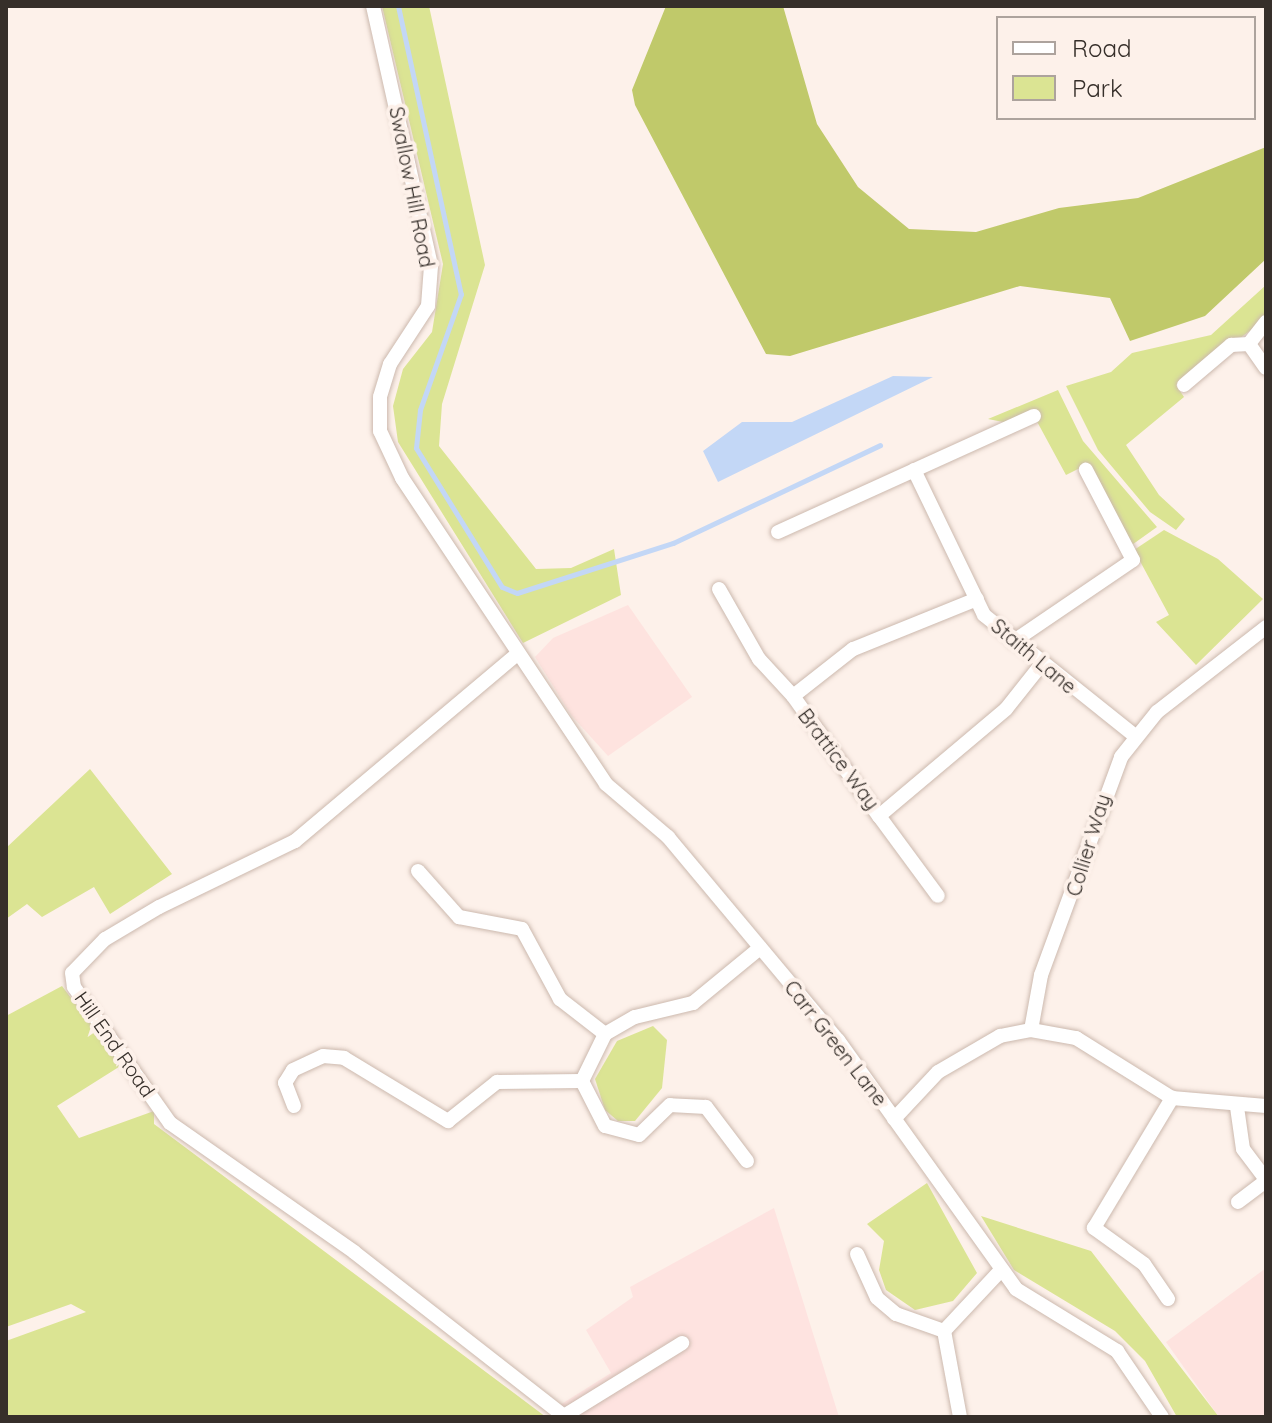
<!DOCTYPE html>
<style>
body{margin:0}
#map{position:relative;width:1272px;height:1423px;overflow:hidden;background:#fdf1ea;font-family:Quicksand,sans-serif}
div>[style]{position:absolute}
[style*='--x']{left:calc(var(--x)*1px);top:calc(var(--y)*1px);width:calc(var(--w)*1px);rotate:calc(var(--a)*1deg)}
.commercial>*{inset:0;background:#fee3e0}
.industrial>*{inset:0;background:#fee3df}
.green>*{inset:0;background:#dbe493}
.forest>*{inset:0;background:#c0c96a}
.water>*{inset:0;background:#c3d7f6}
.stream>*{height:5px;margin:-2.5px;padding:0 2.5px;transform-origin:2.5px;border-radius:2.5px;background:#c3d7f6}
.roads{filter:drop-shadow(0 0 2px #ccb9ae) drop-shadow(0 0 2px #ccb9ae)}
.minor>*{height:14px;margin:-7px;padding:0 7px;transform-origin:7px;border-radius:7px;background:#fff}
span{translate:-50% -50%;white-space:nowrap;text-align:center;line-height:1.15;-webkit-text-stroke:8px #fdf1ea;paint-order:stroke}
.street-label{font-size:20px;color:#362f2a}
.frame{position:absolute;inset:0;border:8px solid #362f2a;pointer-events:none}
.legend{position:absolute;left:996px;top:16px;width:260px;height:104px;box-sizing:border-box;background:#fdf1ea;border:2px solid #ada39d;margin:0;padding:10px 14px;list-style:none;font-size:24px;color:#362f2a}
.legend li{display:flex;align-items:center;gap:16px;height:40px}
.legend b{width:40px;border:2px solid #ada39d}
</style>
<div id="map">
<div class="commercial">
<i style="clip-path:polygon(774px 1208px,839px 1417px,575px 1417px,560px 1405px,611px 1373px,586px 1330px,633px 1297px,630px 1287px)"></i>
</div>
<div class="industrial">
<i style="clip-path:polygon(628px 605px,692px 697px,608px 756px,571px 715px,535px 657px,553px 638px)"></i>
<i style="clip-path:polygon(1266px 1268px,1266px 1417px,1219px 1417px,1166px 1342px)"></i>
</div>
<div class="green">
<i style="clip-path:polygon(382px 6px,429px 6px,485px 265px,442px 404px,439px 446px,536px 569px,571px 568px,614px 549px,621px 595px,523px 643px,398px 442px,393px 406px,403px 369px,432px 332px,443px 264px)"></i>
<i style="clip-path:polygon(1266px 285px,1266px 319px,1176px 385px,1184px 397px,1126px 445px,1159px 495px,1185px 519px,1176px 530px,1150px 512px,1098px 450px,1066px 386px,1111px 372px,1132px 353px,1211px 335px)"></i>
<i style="clip-path:polygon(1058px 390px,1083px 441px,1157px 527px,1129px 547px,1084px 466px,1066px 475px,1034px 416px,1013px 424px,988px 419px)"></i>
<i style="clip-path:polygon(1164px 530px,1218px 559px,1263px 599px,1196px 665px,1156px 622px,1169px 615px,1134px 550px)"></i>
<i style="clip-path:polygon(90px 769px,172px 874px,110px 914px,94px 887px,42px 917px,27px 904px,6px 919px,6px 848px)"></i>
<i style="clip-path:polygon(62px 986px,122px 1065px,57px 1106px,79px 1138px,154px 1111px,154px 1124px,546px 1417px,6px 1417px,6px 1341px,86px 1312px,71px 1304px,6px 1327px,6px 1016px)"></i>
<i style="clip-path:polygon(653px 1026px,667px 1040px,662px 1088px,635px 1121px,618px 1121px,605px 1110px,595px 1079px,617px 1041px)"></i>
<i style="clip-path:polygon(927px 1183px,977px 1273px,953px 1301px,915px 1310px,886px 1290px,879px 1270px,884px 1241px,867px 1224px)"></i>
<i style="clip-path:polygon(981px 1216px,1091px 1251px,1219px 1417px,1177px 1417px,1145px 1361px,1115px 1331px,1014px 1270px)"></i>
</div>
<div class="forest">
<i style="clip-path:polygon(666px 6px,783px 6px,817px 124px,858px 187px,909px 229px,976px 232px,1059px 208px,1138px 198px,1266px 147px,1266px 259px,1205px 316px,1130px 341px,1110px 298px,1020px 286px,790px 356px,766px 354px,635px 105px,632px 90px)"></i>
</div>
<div class="water">
<i style="clip-path:polygon(893px 376px,933px 377px,718px 482px,703px 451px,742px 422px,792px 422px)"></i>
</div>
<div class="stream">
<i style="--x:398;--y:6;--w:295;--a:77.7"></i>
<i style="--x:461;--y:294;--w:123;--a:109.5"></i>
<i style="--x:420;--y:410;--w:38;--a:96"></i>
<i style="--x:416;--y:448;--w:163;--a:58.3"></i>
<i style="--x:502;--y:587;--w:16;--a:22"></i>
<i style="--x:517;--y:593;--w:164;--a:-17.8"></i>
<i style="--x:673;--y:543;--w:229;--a:-25.3"></i>
</div>
<div class="roads">
<div class="minor">
<i style="--x:373;--y:6;--w:266;--a:77.4"></i>
<i style="--x:431;--y:266;--w:40;--a:94.3"></i>
<i style="--x:428;--y:306;--w:69;--a:123.2"></i>
<i style="--x:390;--y:364;--w:34;--a:107"></i>
<i style="--x:380;--y:397;--w:34;--a:90"></i>
<i style="--x:380;--y:431;--w:52;--a:64.9"></i>
<i style="--x:402;--y:478;--w:368;--a:56.3"></i>
<i style="--x:606;--y:784;--w:82;--a:40.5"></i>
<i style="--x:668;--y:837;--w:265;--a:50.1"></i>
<i style="--x:838;--y:1040;--w:306;--a:54.4"></i>
<i style="--x:1016;--y:1289;--w:119;--a:31.5"></i>
<i style="--x:1117;--y:1351;--w:80;--a:55.7"></i>
<i style="--x:1266;--y:322;--w:28;--a:128"></i>
<i style="--x:1249;--y:344;--w:29;--a:55"></i>
<i style="--x:1184;--y:385;--w:62;--a:-40.4"></i>
<i style="--x:1231;--y:345;--w:18;--a:-3"></i>
<i style="--x:914;--y:470;--w:161;--a:64.2"></i>
<i style="--x:984;--y:615;--w:193;--a:38.7"></i>
<i style="--x:778;--y:532;--w:281;--a:-24.4"></i>
<i style="--x:719;--y:589;--w:81;--a:60.3"></i>
<i style="--x:759;--y:659;--w:50;--a:47.4"></i>
<i style="--x:977;--y:599;--w:134;--a:158"></i>
<i style="--x:853;--y:649;--w:76;--a:141.9"></i>
<i style="--x:793;--y:696;--w:148;--a:54.4"></i>
<i style="--x:879;--y:816;--w:166;--a:-40.1"></i>
<i style="--x:1006;--y:709;--w:56;--a:-51.5"></i>
<i style="--x:1014;--y:641;--w:144;--a:-34.2"></i>
<i style="--x:1133;--y:560;--w:102;--a:-117.6"></i>
<i style="--x:516;--y:655;--w:289;--a:139.9"></i>
<i style="--x:295;--y:841;--w:151;--a:154.1"></i>
<i style="--x:159;--y:907;--w:63;--a:149.3"></i>
<i style="--x:105;--y:939;--w:47;--a:134.1"></i>
<i style="--x:72;--y:973;--w:14;--a:82"></i>
<i style="--x:74;--y:987;--w:166;--a:54.8"></i>
<i style="--x:170;--y:1123;--w:225;--a:35"></i>
<i style="--x:354;--y:1252;--w:268;--a:38"></i>
<i style="--x:879;--y:816;--w:99;--a:53.6"></i>
<i style="--x:418;--y:871;--w:62;--a:48.3"></i>
<i style="--x:459;--y:917;--w:64;--a:10.8"></i>
<i style="--x:522;--y:929;--w:80;--a:61.5"></i>
<i style="--x:560;--y:999;--w:57;--a:37.9"></i>
<i style="--x:1031;--y:1030;--w:56;--a:-79.7"></i>
<i style="--x:1041;--y:975;--w:232;--a:-69.8"></i>
<i style="--x:1121;--y:757;--w:58;--a:-51.3"></i>
<i style="--x:1157;--y:712;--w:138;--a:-37.9"></i>
<i style="--x:294;--y:1106;--w:25;--a:-111"></i>
<i style="--x:285;--y:1083;--w:15;--a:-58"></i>
<i style="--x:293;--y:1070;--w:33;--a:-25"></i>
<i style="--x:323;--y:1056;--w:21;--a:5"></i>
<i style="--x:344;--y:1058;--w:122;--a:31.2"></i>
<i style="--x:448;--y:1121;--w:63;--a:-38.5"></i>
<i style="--x:497;--y:1082;--w:85;--a:-0.7"></i>
<i style="--x:1237;--y:1107;--w:42;--a:81.9"></i>
<i style="--x:1243;--y:1149;--w:38;--a:53"></i>
<i style="--x:894;--y:1119;--w:64;--a:-46.9"></i>
<i style="--x:938;--y:1072;--w:72;--a:-30.1"></i>
<i style="--x:1000;--y:1036;--w:32;--a:-11"></i>
<i style="--x:1031;--y:1030;--w:46;--a:10.1"></i>
<i style="--x:1076;--y:1038;--w:113;--a:32"></i>
<i style="--x:1172;--y:1098;--w:94;--a:4.9"></i>
<i style="--x:747;--y:1161;--w:68;--a:-127.2"></i>
<i style="--x:706;--y:1107;--w:36;--a:-177"></i>
<i style="--x:670;--y:1105;--w:43;--a:135.9"></i>
<i style="--x:639;--y:1135;--w:35;--a:-165"></i>
<i style="--x:605;--y:1126;--w:51;--a:-117.1"></i>
<i style="--x:582;--y:1081;--w:52;--a:-63.9"></i>
<i style="--x:605;--y:1034;--w:34;--a:-30"></i>
<i style="--x:635;--y:1017;--w:60;--a:-13.6"></i>
<i style="--x:693;--y:1003;--w:87;--a:-39.4"></i>
<i style="--x:1238;--y:1202;--w:35;--a:-37"></i>
<i style="--x:857;--y:1254;--w:48;--a:65.6"></i>
<i style="--x:877;--y:1298;--w:25;--a:40"></i>
<i style="--x:896;--y:1314;--w:51;--a:19.5"></i>
<i style="--x:1168;--y:1299;--w:42;--a:-124.4"></i>
<i style="--x:1144;--y:1264;--w:62;--a:-144.2"></i>
<i style="--x:1094;--y:1228;--w:152;--a:-59"></i>
<i style="--x:564;--y:1416;--w:139;--a:-31.7"></i>
<i style="--x:960;--y:1417;--w:87;--a:-100.5"></i>
<i style="--x:944;--y:1331;--w:83;--a:-46.9"></i>
</div>
</div>
<div class="street-label">
<span style="left:412px;top:187px;rotate:79deg">Swallow Hill Road</span>
<span style="left:1034px;top:656px;rotate:40deg">Staith Lane</span>
<span style="left:839px;top:759px;rotate:53deg">Brattice Way</span>
<span style="left:1088px;top:845px;rotate:-73deg">Collier Way</span>
<span style="left:836px;top:1043px;rotate:52deg">Carr Green Lane</span>
<span style="left:115px;top:1044px;rotate:55deg">Hill End Road</span>
</div>
<div class="frame"></div>
<ul class="legend">
<li><b style="height:10px;background:#fff"></b>Road</li>
<li><b style="height:22px;background:#dbe493"></b>Park</li>
</ul>
</div>
